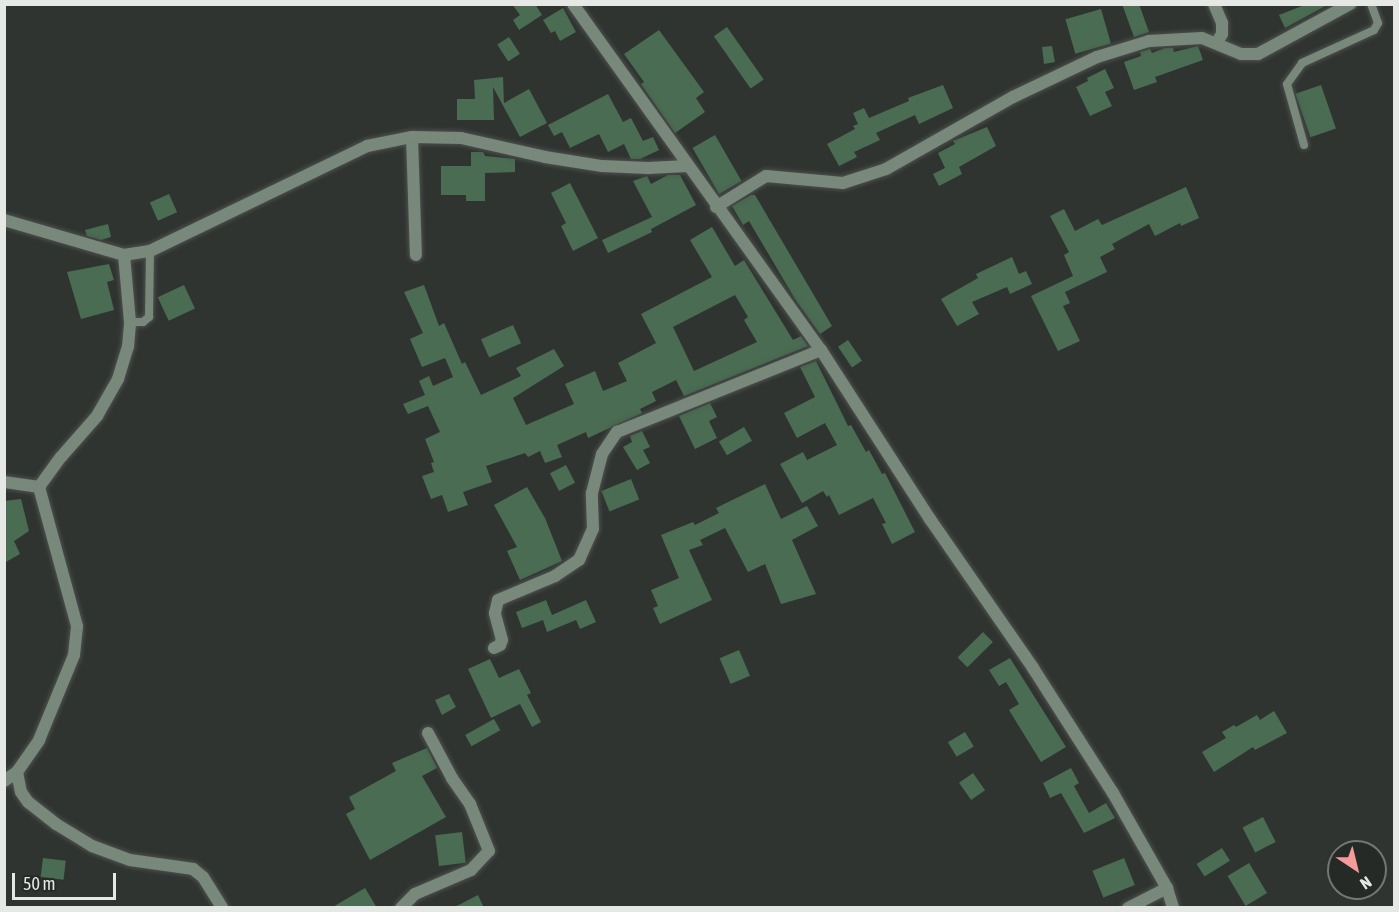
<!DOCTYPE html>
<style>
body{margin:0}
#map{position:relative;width:1399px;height:912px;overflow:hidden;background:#303431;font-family:"Asap Condensed",sans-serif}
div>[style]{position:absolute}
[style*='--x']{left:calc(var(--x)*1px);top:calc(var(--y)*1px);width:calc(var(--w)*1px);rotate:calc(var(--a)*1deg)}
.building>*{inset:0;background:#496c52;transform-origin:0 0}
.roads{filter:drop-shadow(0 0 2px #4d514e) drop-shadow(0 0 2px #4d514e)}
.service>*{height:8px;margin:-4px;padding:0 4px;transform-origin:4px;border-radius:4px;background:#78887b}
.minor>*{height:12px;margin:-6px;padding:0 6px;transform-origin:6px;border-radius:6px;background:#78887b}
.tertiary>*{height:12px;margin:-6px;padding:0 6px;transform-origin:6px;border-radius:6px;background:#78887b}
span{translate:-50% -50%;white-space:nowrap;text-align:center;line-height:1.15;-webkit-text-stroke:4.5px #262a27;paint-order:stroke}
.frame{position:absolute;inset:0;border:6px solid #e6e8e6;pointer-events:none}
.north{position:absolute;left:1327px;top:840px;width:60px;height:60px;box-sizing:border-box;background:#262a27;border:2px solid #737673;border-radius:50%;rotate:145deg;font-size:16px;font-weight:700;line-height:24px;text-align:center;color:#e6e8e6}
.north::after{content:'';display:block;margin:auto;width:21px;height:27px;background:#f59b9b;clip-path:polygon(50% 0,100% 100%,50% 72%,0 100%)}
.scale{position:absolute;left:12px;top:873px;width:104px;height:27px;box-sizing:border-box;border:3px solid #e6e8e6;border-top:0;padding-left:8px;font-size:18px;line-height:21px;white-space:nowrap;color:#e6e8e6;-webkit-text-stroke:4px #262a27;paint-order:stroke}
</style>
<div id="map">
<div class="building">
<i style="clip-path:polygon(512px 4px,535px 4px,542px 15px,519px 30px,513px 20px,520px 15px)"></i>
<i style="clip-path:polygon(1122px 4px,1139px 4px,1149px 32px,1134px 37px)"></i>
<i style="clip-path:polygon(1307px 4px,1329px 4px,1285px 28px,1279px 15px)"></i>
<i style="clip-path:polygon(563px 8px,576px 32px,560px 41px,555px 31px,551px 33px,543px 20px)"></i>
<i style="left:1101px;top:9px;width:36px;height:37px;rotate:74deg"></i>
<i style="left:727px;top:27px;width:64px;height:16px;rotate:55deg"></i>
<i style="clip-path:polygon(659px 30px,704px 92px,696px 98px,705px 112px,675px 133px,641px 84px,644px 82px,624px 54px)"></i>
<i style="left:509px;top:37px;width:20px;height:14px;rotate:57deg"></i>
<i style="clip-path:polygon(1052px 46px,1055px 62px,1044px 64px,1042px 47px)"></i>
<i style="clip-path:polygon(1198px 46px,1203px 60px,1155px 77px,1157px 82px,1134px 90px,1124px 62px,1141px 56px,1140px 52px,1150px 49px,1152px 53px,1165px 48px,1173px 48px,1174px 52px)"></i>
<i style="clip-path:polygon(1105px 69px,1114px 88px,1105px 92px,1112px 106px,1090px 116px,1076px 87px,1088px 81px,1087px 78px)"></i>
<i style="clip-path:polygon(503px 77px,504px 103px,529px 89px,547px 123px,520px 137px,493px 87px,494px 120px,457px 120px,457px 99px,475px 99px,474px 80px)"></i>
<i style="clip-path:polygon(943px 85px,953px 108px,919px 124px,915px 115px,876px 133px,880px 140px,854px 152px,857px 157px,839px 166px,827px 144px,855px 129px,853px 126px,858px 124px,853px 113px,864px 108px,869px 118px,909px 101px,908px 98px)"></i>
<i style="left:1321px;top:85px;width:46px;height:27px;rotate:71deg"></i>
<i style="clip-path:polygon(608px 94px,623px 122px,631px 118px,643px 141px,653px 137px,659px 150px,640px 159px,631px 159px,624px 144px,608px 152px,599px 134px,570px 148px,562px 132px,554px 136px,548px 125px)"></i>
<i style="clip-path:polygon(987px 127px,996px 146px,959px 167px,962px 174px,939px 186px,933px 174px,945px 168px,938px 153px,955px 144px,953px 141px)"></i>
<i style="left:715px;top:135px;width:53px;height:26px;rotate:60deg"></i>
<i style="clip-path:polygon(471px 152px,483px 152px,485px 156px,515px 159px,515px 172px,485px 173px,485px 201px,466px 201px,466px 195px,441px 195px,441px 166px,471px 166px)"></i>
<i style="clip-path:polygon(668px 175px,680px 175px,696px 205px,651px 229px,652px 232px,608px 253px,602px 240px,652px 217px,633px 181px,647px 176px,651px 184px)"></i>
<i style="clip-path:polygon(570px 183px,598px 238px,573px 251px,561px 226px,566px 223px,551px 193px)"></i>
<i style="clip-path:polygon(1186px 187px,1199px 218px,1181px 226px,1180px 223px,1155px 236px,1149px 224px,1112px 244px,1115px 249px,1100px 257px,1107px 272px,1065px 292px,1070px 303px,1063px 306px,1080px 341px,1058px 351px,1031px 296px,1073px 276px,1064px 255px,1069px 252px,1050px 216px,1064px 209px,1075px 231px,1098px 219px,1102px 225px)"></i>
<i style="left:169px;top:194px;width:20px;height:21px;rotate:66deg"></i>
<i style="clip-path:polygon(751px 195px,755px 195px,832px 326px,820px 334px,795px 299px,749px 221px,743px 225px,732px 206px)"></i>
<i style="clip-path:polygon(108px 224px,111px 237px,101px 240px,87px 236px,85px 230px)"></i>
<i style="clip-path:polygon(evenodd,712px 227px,735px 266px,744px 260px,793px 340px,801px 336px,808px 346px,684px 396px,676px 380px,652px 392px,656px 401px,640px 409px,642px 413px,588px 438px,586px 432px,557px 445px,562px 457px,545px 463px,540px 451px,528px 457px,525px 453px,486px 466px,492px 482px,463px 492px,468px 505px,448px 512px,442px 495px,431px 499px,422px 476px,434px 472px,431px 463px,434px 462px,425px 439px,440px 432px,428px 406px,408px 414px,403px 404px,425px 395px,419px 381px,429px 376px,433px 386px,453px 377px,445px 358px,422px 367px,410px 339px,423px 333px,404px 292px,424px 285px,439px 326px,444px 323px,462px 364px,465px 362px,481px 395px,521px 376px,516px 368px,554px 349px,564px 366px,513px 398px,526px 425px,574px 404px,565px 384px,595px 371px,603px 391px,627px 381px,618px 363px,656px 343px,641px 314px,712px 277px,690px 240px,712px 227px,735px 295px,748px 317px,744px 320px,757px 342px,694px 371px,673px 327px,735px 295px)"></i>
<i style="clip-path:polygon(1012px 257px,1019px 274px,1026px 271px,1032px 284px,1010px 294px,1007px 287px,972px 302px,979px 314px,957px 326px,941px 299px,978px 278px,976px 274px)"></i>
<i style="clip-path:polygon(109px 264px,114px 280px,107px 282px,114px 310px,81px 319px,67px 272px)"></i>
<i style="left:184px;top:285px;width:26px;height:29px;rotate:65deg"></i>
<i style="left:513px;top:325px;width:20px;height:35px;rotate:66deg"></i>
<i style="left:848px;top:340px;width:25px;height:12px;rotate:56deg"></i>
<i style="clip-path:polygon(816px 361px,848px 426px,851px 425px,866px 452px,869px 450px,882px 474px,885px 473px,915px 532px,892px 544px,882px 524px,886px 523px,873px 498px,839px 515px,829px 495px,827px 497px,823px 491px,802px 503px,780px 464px,803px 452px,807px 460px,837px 445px,825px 423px,797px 438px,784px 413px,815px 397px,800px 367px)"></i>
<i style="clip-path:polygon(710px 403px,717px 417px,709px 421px,717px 438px,695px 449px,679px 416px)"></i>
<i style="left:744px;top:427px;width:16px;height:29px;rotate:60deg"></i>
<i style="clip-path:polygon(642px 431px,650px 447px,643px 450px,650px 463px,637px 470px,623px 447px,632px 442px,630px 436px)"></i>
<i style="left:566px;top:465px;width:20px;height:18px;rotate:63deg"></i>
<i style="left:631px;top:479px;width:22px;height:32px;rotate:68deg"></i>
<i style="clip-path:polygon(765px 484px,781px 519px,807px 506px,818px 526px,792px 540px,816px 594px,781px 604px,765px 564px,748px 572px,725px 528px,700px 540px,703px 545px,689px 550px,712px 600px,660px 624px,653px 608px,658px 606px,651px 590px,679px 578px,661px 535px,693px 522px,695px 525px,719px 513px,716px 508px)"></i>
<i style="clip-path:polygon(527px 487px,545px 518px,562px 561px,520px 580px,507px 551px,517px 547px,494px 505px)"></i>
<i style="clip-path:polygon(21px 499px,29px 531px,14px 541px,20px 554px,4px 563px,4px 501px)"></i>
<i style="clip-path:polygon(546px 600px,552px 615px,586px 600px,596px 622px,580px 629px,576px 620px,547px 632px,543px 620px,522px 628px,516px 612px)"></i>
<i style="left:983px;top:632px;width:14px;height:36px;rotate:45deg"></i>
<i style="left:739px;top:650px;width:28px;height:21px;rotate:67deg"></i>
<i style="clip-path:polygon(1010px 658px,1066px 747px,1041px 762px,1009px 710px,1019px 704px,1006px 682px,999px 686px,989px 670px)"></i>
<i style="clip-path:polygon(490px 659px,499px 678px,519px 669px,531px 693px,527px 695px,541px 722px,532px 727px,520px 704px,491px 718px,468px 669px)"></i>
<i style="clip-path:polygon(449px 694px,456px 707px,442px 715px,435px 700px)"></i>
<i style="clip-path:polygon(1274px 711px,1287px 733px,1255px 750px,1253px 747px,1214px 772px,1202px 752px,1226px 738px,1222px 732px,1234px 725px,1236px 727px,1257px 715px,1260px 720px)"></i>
<i style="left:494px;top:719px;width:13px;height:33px;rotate:61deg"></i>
<i style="left:965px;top:732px;width:17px;height:20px;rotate:59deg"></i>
<i style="clip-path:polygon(427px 748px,437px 768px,422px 776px,446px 817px,370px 860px,346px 814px,355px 809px,349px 797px,396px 771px,392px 763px)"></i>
<i style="clip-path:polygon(1071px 768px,1079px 783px,1074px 786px,1089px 813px,1106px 803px,1115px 818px,1084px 833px,1061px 793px,1050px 798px,1043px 783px)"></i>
<i style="left:973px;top:773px;width:21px;height:17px;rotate:55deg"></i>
<i style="left:1263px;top:817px;width:28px;height:23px;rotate:63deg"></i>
<i style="left:462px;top:832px;width:31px;height:27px;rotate:83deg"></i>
<i style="left:1222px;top:848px;width:15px;height:30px;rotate:58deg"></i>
<i style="left:43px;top:858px;width:23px;height:19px;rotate:7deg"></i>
<i style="left:1124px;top:858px;width:29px;height:34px;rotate:68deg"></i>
<i style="left:1249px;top:863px;width:35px;height:25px;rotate:59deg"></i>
<i style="clip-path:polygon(365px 888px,377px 908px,331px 908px)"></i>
<i style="clip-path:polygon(478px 895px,484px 908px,453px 908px)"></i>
</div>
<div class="roads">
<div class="service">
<i style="--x:1304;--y:145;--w:63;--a:-105.6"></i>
<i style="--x:1287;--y:84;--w:26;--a:-54"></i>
<i style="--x:1302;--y:63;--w:79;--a:-24.6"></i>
<i style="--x:1374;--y:30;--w:8;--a:-60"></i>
<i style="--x:1378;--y:23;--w:20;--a:-110"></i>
<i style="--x:130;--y:322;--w:13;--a:0"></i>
<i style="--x:143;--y:322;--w:8;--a:-40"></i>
<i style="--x:149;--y:317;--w:66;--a:-89.1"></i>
</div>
<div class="minor">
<i style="--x:1214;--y:4;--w:21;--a:67"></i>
<i style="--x:1222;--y:23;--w:11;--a:90"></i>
<i style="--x:1222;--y:34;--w:9;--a:122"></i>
<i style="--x:412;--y:137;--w:118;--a:88.1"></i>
<i style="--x:716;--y:207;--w:59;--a:-31.8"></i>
<i style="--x:766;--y:176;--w:77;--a:5.2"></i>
<i style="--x:843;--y:183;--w:45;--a:-18"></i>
<i style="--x:886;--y:169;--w:146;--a:-29.6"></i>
<i style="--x:1013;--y:97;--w:93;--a:-25.5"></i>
<i style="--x:1097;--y:57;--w:54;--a:-17.1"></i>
<i style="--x:1149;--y:41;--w:53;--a:-3.2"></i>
<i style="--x:1202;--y:38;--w:42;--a:22.3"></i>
<i style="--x:1241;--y:54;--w:17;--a:0"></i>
<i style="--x:1258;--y:54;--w:105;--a:-28.5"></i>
<i style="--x:4;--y:220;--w:125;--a:16.3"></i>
<i style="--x:124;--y:255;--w:26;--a:-9"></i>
<i style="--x:150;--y:251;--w:241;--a:-25.8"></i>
<i style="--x:367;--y:146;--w:46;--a:-11.3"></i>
<i style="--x:412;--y:137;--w:49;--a:1.2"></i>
<i style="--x:461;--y:138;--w:86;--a:12.7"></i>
<i style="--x:545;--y:157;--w:58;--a:9"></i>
<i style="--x:602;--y:166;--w:46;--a:2.5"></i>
<i style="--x:648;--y:168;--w:39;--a:-3"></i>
<i style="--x:4;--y:482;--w:35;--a:8"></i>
<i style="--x:494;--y:648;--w:7;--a:-27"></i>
<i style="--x:500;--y:645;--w:5;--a:-68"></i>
<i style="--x:502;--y:640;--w:28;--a:-105"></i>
<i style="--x:495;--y:613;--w:13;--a:-77"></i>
<i style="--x:498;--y:600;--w:62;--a:-22.8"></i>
<i style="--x:555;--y:576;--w:29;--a:-34"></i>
<i style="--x:579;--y:560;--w:34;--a:-66"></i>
<i style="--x:593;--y:529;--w:36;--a:-92"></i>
<i style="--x:592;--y:493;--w:40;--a:-75.6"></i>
<i style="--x:602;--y:454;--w:27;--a:-56"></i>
<i style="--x:617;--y:432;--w:220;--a:-21.9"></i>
<i style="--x:17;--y:772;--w:20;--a:79"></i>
<i style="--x:21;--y:792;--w:12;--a:55"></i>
<i style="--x:28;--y:802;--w:36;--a:38"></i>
<i style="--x:56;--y:824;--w:42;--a:31.4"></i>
<i style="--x:92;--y:846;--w:40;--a:20.2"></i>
<i style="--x:130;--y:860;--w:64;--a:8.1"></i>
<i style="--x:193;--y:869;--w:13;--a:39"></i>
<i style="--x:203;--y:877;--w:36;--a:58"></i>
<i style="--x:4;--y:781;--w:16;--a:-35"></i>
<i style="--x:17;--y:772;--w:39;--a:-55"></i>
<i style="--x:39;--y:740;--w:92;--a:-67.6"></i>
<i style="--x:74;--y:655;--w:29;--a:-84"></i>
<i style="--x:77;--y:626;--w:144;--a:-105.3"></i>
<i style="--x:39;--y:487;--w:37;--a:-54"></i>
<i style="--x:61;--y:457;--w:55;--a:-48.7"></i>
<i style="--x:97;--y:416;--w:43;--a:-60.4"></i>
<i style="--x:118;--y:379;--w:34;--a:-73"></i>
<i style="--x:128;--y:347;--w:25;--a:-85"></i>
<i style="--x:130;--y:322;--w:67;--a:-95.1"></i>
<i style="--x:401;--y:908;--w:20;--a:-45"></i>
<i style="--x:415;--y:894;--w:61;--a:-23.2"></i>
<i style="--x:471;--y:870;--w:26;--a:-47"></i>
<i style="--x:489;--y:851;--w:51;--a:-112"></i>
<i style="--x:470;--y:804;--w:32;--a:-125"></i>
<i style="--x:452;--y:778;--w:51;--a:-118.1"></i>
<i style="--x:1128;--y:908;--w:44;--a:-27.1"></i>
</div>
<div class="tertiary">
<i style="--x:573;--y:4;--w:426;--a:54.4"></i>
<i style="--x:821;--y:350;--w:201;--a:57.2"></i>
<i style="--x:930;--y:519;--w:181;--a:55.3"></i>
<i style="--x:1033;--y:668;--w:148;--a:57.4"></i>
<i style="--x:1113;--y:793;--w:109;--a:60.4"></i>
<i style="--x:1167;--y:888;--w:21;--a:73"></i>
</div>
</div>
<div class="frame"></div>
<div class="north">N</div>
<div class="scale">50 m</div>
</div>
